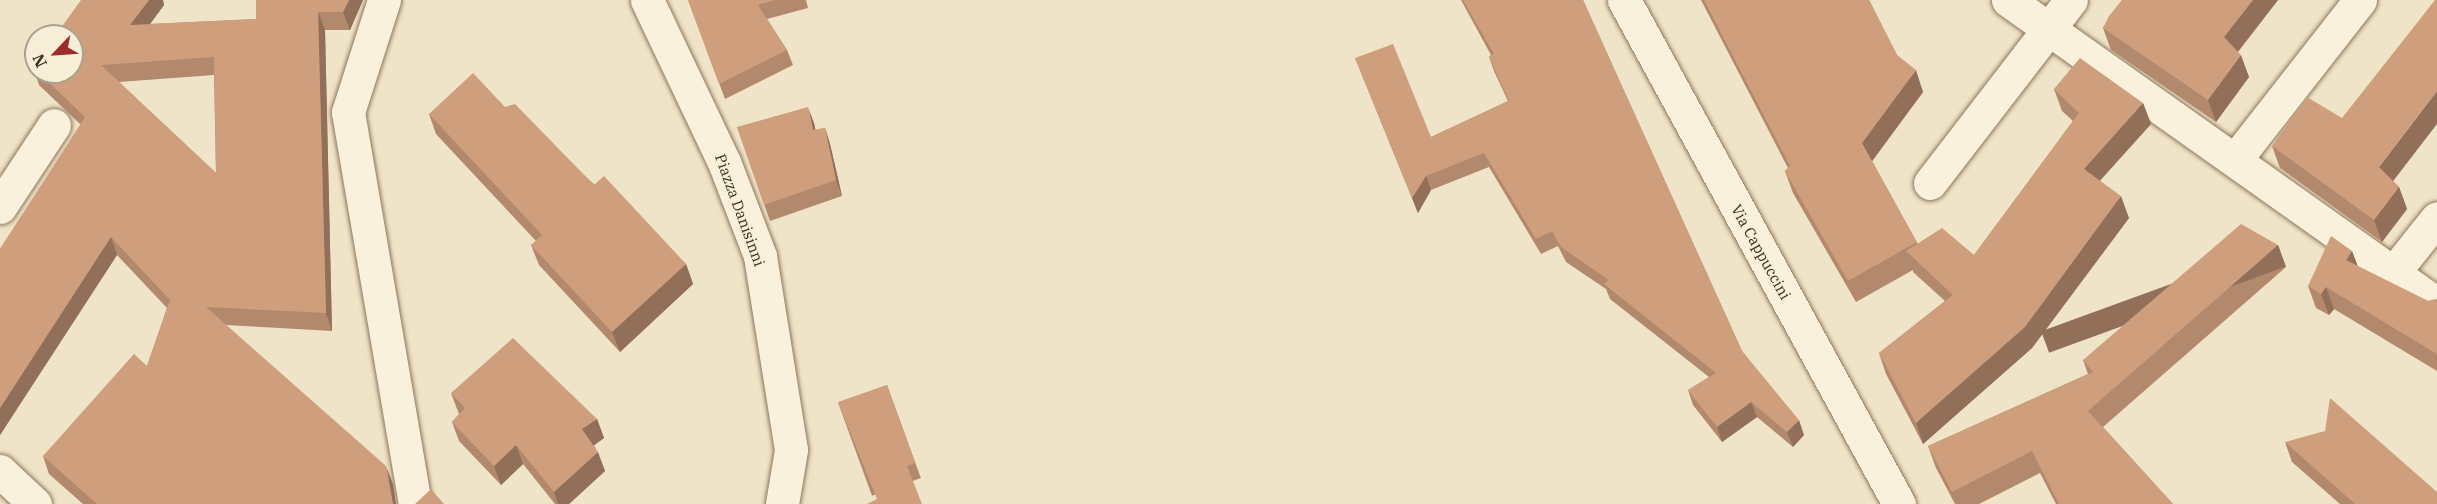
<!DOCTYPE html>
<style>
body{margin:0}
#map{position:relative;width:2437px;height:504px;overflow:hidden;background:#f0e4c8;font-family:"IBM Plex Serif",serif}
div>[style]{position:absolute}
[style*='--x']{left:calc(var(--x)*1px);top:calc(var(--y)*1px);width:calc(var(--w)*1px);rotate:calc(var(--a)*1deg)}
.roads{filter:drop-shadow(0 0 2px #8d765c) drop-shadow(0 0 2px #8d765c)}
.minor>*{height:33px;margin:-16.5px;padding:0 16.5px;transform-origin:16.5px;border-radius:16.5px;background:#faf1dc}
.wall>*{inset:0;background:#b2896c;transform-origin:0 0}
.shaded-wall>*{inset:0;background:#916f58;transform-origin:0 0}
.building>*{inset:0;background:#cf9f7d}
span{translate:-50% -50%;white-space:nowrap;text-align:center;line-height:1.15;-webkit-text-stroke:4.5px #f7eed8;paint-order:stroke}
.street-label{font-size:15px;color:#3d2e20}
.north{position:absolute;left:24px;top:24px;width:60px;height:60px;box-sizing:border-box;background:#f7eed8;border:2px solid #ada18e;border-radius:50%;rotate:245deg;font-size:16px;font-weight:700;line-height:24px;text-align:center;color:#3d2e20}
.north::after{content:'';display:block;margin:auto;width:21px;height:27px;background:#9e2a2b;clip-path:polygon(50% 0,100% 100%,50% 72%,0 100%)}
</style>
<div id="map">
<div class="roads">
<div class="minor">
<i style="--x:384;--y:0;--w:118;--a:107.8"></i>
<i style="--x:348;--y:112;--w:398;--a:80.3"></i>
<i style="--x:647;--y:0;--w:179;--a:64.6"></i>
<i style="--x:724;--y:162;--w:101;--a:69"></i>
<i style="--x:760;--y:256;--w:196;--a:80.9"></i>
<i style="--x:791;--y:450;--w:55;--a:99.5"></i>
<i style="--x:1624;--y:0;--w:574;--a:61.38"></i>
<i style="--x:2008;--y:0;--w:526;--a:35.32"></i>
<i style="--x:2235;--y:160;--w:203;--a:-52"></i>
<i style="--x:1930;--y:183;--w:231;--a:-52.4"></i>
<i style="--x:0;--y:207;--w:98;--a:-56.6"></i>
<i style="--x:2393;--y:273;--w:70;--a:-51.3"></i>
<i style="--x:0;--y:471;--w:48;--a:43.3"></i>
</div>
</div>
<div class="wall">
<i style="clip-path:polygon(evenodd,81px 0,163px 0,164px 5px,150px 24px,256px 19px,363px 0,350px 30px,325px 30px,332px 331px,226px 325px,393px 484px,396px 504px,83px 504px,49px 474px,43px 456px,147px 366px,167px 308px,117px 255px,0 435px,0 249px,81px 125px,39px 85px,33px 67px,36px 63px,36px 72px,72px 72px,81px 0,214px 75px,216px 173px,119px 82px,214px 75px)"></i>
<i style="clip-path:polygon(688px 0,806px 0,808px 8px,767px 19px,787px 50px,793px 65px,725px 99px)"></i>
<i style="clip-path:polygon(1461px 0,1583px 0,1742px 351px,1804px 435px,1793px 447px,1757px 417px,1722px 442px,1693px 405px,1688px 390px,1709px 377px,1610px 299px,1606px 289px,1566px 262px,1558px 246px,1541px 254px,1489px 167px,1431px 190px,1418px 213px,1355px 58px,1431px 137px,1508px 101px,1494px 71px,1489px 57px,1491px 55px)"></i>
<i style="clip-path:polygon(1701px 0,1869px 0,1897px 55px,1923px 92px,1872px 161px,1917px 243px,1974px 255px,2073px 121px,2062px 111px,2054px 89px,2143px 103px,2151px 124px,2100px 181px,2129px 218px,2032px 348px,1923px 444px,1886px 374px,1879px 353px,1945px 301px,1913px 272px,1913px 270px,1856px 302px,1793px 193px,1785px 171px,1788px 168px)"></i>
<i style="clip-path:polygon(2122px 0,2278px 0,2238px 52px,2249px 77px,2216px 122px,2111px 50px,2103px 28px)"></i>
<i style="clip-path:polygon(505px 107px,686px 264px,693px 284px,620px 352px,539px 265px,531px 245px,536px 241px,436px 134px,429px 114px)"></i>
<i style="clip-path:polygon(814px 123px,815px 130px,825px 128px,830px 144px,842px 196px,770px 221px,737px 127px)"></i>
<i style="clip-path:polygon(2272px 146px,2393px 181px,2399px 187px,2407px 209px,2382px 242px,2280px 168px)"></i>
<i style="clip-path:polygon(2278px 245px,2286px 267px,2103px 427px,2173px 504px,2056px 504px,2040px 473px,1979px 504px,1955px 504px,1936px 468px,1928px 446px,2088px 374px,2083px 360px)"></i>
<i style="clip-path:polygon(2352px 251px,2358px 267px,2428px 301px,2437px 299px,2437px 371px,2334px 309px,2329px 315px,2316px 308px,2308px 286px)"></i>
<i style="left:887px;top:385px;width:99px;height:52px;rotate:70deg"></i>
<i style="clip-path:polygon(451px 393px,597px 419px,604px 438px,594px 445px,605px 471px,569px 504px,555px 504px,523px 464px,501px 485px,459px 441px,452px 422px,459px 414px)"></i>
<i style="clip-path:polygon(2285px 442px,2437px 504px,2340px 504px,2292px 462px)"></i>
</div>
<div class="shaded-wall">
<i style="clip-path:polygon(149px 0,163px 0,164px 5px,136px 43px,130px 25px)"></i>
<i style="clip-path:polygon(349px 0,363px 0,350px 30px,343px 12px)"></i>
<i style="clip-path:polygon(2253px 0,2278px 0,2232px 59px,2224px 37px)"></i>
<i style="clip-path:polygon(318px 12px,325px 30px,332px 331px,326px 313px)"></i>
<i style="clip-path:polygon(2241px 55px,2249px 77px,2216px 122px,2208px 100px)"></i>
<i style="clip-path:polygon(1916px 70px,1923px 92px,1870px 164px,1862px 143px)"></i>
<i style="clip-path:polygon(2437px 91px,2437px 124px,2387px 189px,2379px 167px)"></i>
<i style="clip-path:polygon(2143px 103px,2151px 124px,2091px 190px,2084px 169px)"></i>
<i style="clip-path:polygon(808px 107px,814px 123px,819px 146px,813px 130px)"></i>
<i style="clip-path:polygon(825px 128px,830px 144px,842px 196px,836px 180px)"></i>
<i style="clip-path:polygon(1426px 176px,1431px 190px,1418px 213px,1412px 198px)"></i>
<i style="clip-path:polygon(2399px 187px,2407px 209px,2382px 242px,2374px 220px)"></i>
<i style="clip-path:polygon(2121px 196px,2129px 218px,2032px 348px,1923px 444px,1916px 423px)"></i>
<i style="clip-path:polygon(111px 237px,117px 255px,0 435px,0 408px)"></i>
<i style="left:2278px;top:245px;width:23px;height:252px;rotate:70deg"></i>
<i style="clip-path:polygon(2352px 251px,2360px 273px,2346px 260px)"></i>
<i style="clip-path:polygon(686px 264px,693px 284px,620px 352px,612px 332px)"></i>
<i style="clip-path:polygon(2326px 287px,2334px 309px,2329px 315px,2321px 294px)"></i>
<i style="clip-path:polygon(1751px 402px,1757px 417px,1722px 442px,1717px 427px)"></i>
<i style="clip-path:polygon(597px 419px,604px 438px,589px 449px,582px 429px)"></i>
<i style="clip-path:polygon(1799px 420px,1804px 435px,1793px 447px,1787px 432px)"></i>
<i style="clip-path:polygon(516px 445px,523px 464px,501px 485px,494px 466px)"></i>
<i style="clip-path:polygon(598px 452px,605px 471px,569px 504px,558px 504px,554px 492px)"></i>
<i style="clip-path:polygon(386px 466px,393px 484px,396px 504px,393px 504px)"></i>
</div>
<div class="building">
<i style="clip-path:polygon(evenodd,81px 0,149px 0,130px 25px,256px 19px,256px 0,349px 0,343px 12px,318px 12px,326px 313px,206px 307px,386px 466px,393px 504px,97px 504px,43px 456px,134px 354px,147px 366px,170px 300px,111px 237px,0 408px,0 249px,85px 117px,38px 72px,72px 72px,72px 36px,55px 36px,81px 0,214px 57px,216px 173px,101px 65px,214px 57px)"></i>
<i style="clip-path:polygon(688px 0,775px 0,758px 5px,787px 50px,719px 84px)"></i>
<i style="clip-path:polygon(1463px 0,1583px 0,1742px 351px,1799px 420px,1787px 432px,1751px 402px,1717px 427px,1688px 390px,1716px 373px,1604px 284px,1609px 280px,1561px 247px,1552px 231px,1536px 239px,1484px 153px,1426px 176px,1412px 198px,1355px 58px,1393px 44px,1431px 137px,1509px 101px,1489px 57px,1494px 54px)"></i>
<i style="clip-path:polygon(1704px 0,1869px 0,1897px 55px,1916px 70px,1862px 143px,1917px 242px,1848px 281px,1785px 171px,1790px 166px)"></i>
<i style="clip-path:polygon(2122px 0,2253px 0,2224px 37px,2241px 55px,2208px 100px,2103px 28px,2109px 16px)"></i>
<i style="clip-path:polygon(2435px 0,2437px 0,2437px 91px,2379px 167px,2399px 187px,2374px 220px,2272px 146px,2307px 97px,2342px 118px)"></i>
<i style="clip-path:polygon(2080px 58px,2143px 103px,2084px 169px,2121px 196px,2025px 327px,1916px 423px,1879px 353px,1953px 295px,1906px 251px,1942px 228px,1974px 255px,2079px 113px,2054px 89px)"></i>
<i style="clip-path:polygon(36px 63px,36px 70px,33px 67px)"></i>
<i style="clip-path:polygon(473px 73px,505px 107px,515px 104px,594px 185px,604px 176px,686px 264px,612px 332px,531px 245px,542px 235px,429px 114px)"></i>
<i style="clip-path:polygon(808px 107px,813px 130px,825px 128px,836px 180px,764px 205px,737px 127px)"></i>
<i style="clip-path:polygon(2241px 224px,2278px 245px,2088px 411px,2173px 504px,2059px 504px,2032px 451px,1952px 492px,1928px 446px,2093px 372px,2083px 360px)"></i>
<i style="clip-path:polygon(2331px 236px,2352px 251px,2346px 260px,2428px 301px,2437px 299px,2437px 354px,2326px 287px,2321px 294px,2308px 286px)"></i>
<i style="clip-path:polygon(513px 338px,597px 419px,582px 429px,598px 452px,554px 492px,516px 445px,494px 466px,452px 422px,465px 408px,451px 393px)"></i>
<i style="clip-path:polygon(887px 385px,915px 463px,907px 466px,922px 504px,867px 504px,877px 499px,838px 402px)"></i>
<i style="clip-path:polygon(2330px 398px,2437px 492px,2437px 504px,2355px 504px,2285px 442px,2325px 431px)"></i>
<i style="clip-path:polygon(431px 489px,444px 504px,415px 504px)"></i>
</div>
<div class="street-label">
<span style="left:740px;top:210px;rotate:70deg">Piazza Danisinni</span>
<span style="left:1761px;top:252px;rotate:61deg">Via Cappuccini</span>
</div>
<div class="north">N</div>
</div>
